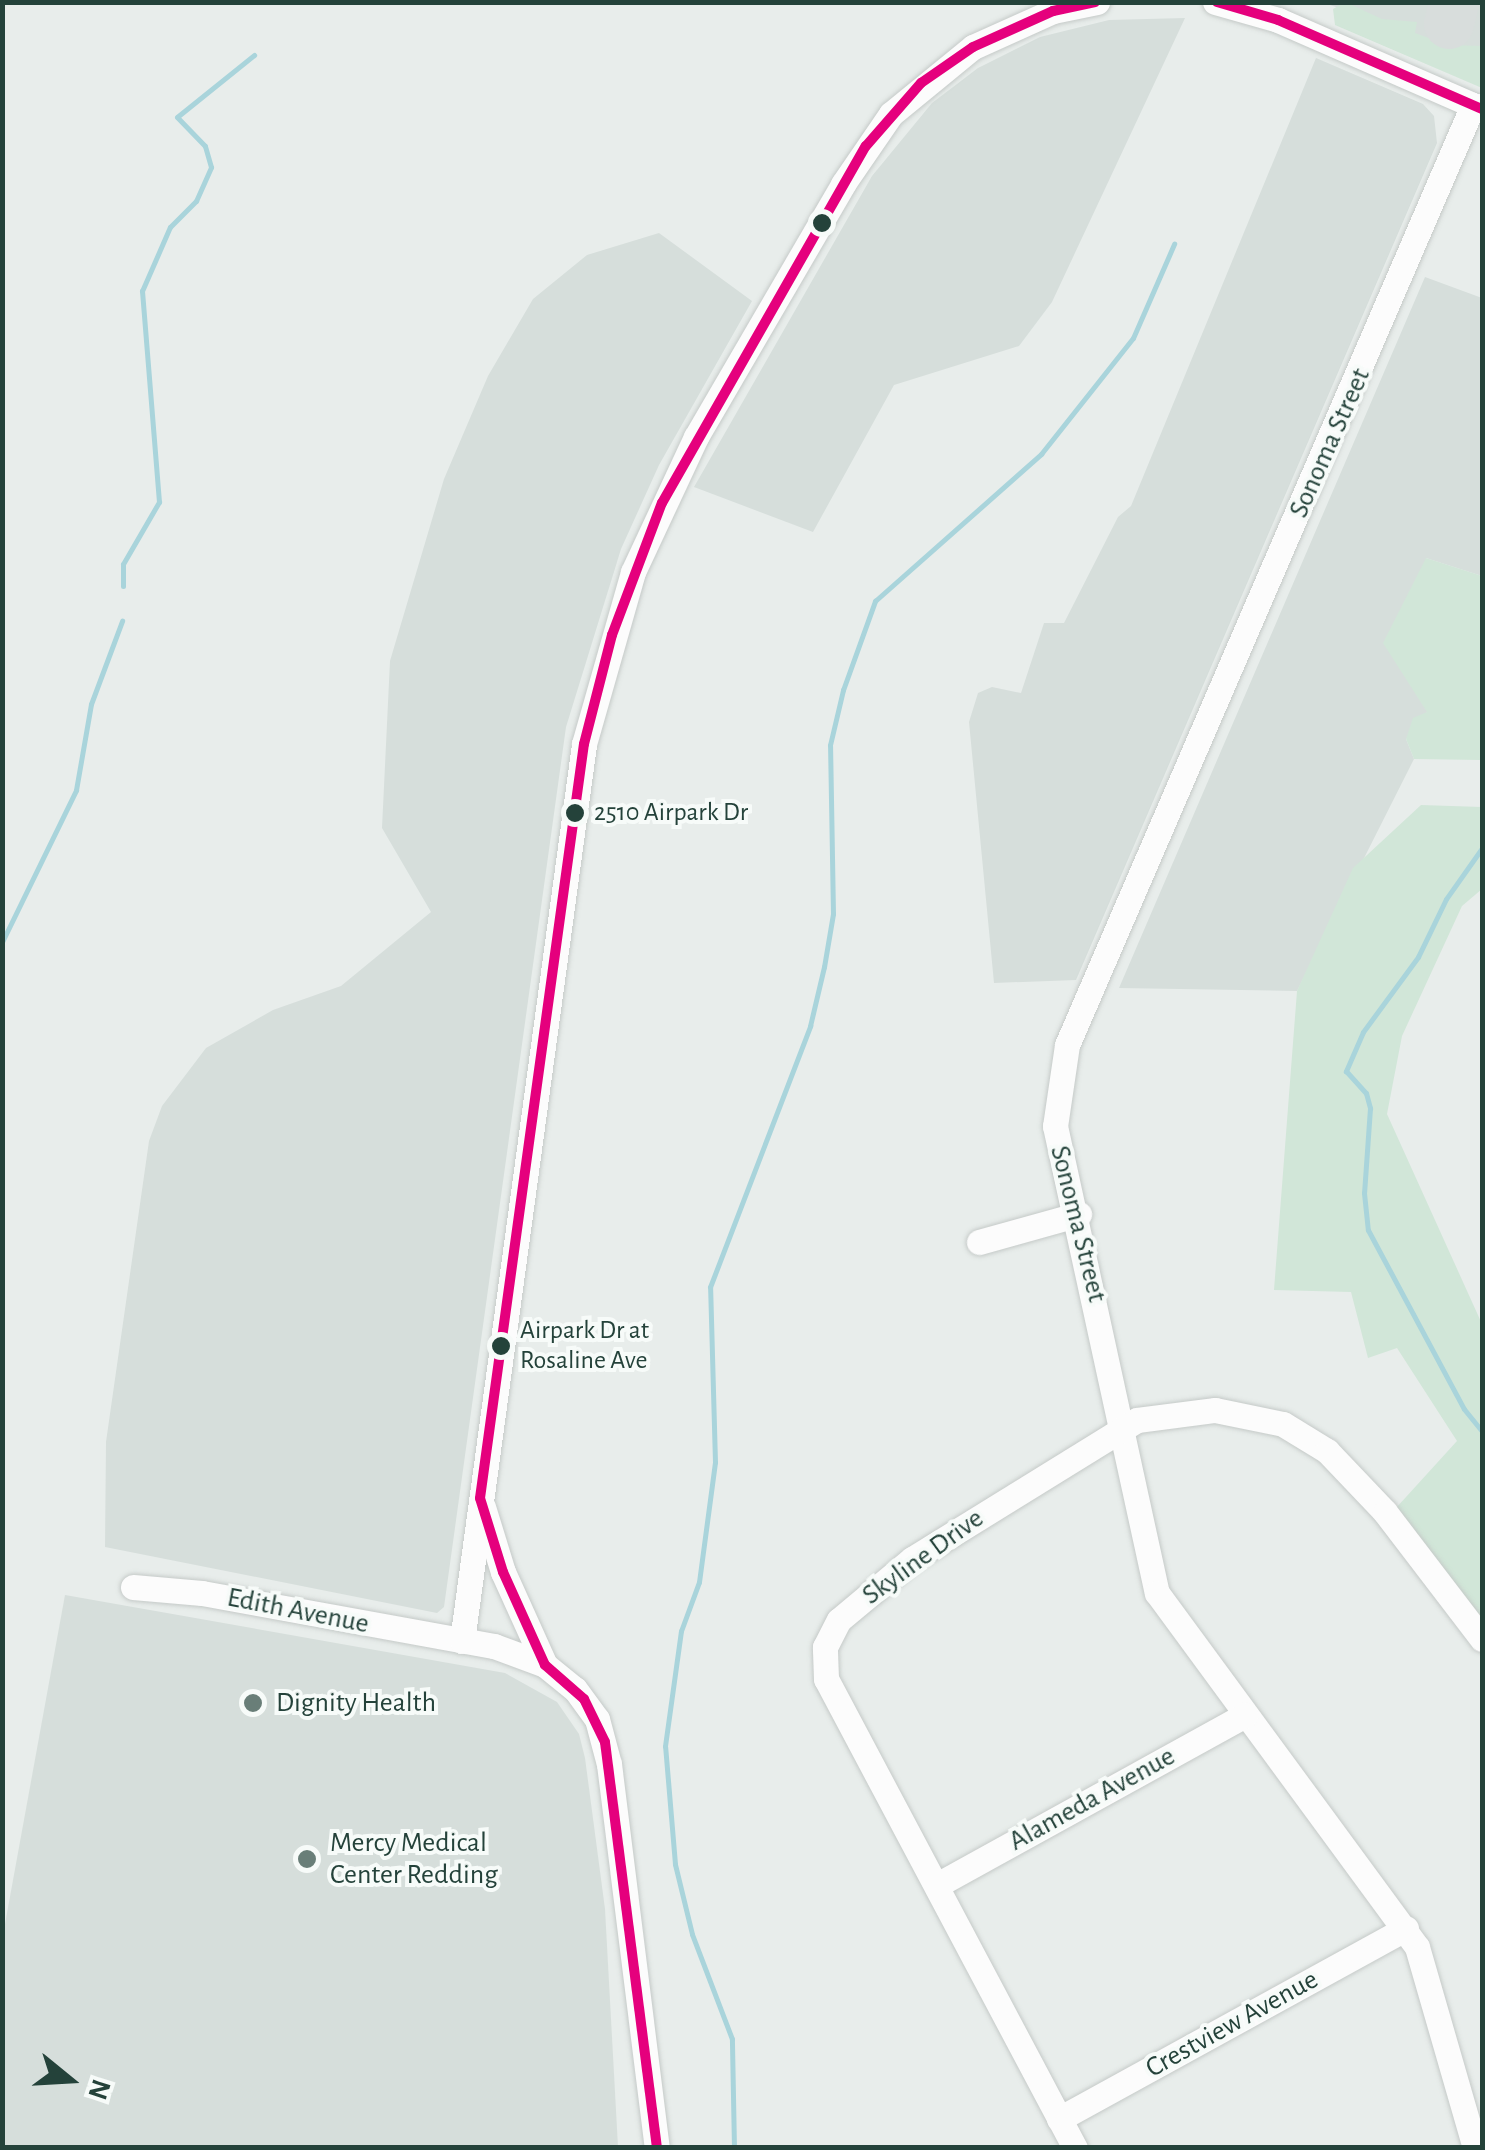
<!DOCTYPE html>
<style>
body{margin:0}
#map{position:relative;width:1485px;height:2150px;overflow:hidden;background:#e8edeb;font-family:"Alegreya Sans",sans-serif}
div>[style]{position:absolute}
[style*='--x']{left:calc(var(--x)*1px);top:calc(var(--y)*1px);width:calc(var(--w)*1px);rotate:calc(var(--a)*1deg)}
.built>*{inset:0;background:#d6dedb}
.green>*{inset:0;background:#d1e6d8}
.stream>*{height:5px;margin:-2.5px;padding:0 2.5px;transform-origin:2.5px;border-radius:2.5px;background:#a9d4db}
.taxiway>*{height:50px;margin:-25px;padding:0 25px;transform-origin:25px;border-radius:25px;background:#d8dddc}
.roads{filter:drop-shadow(0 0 2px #c5cac8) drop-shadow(0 0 2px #c5cac8)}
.minor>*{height:25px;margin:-12.5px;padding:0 12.5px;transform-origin:12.5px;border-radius:12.5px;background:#fcfcfc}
.bus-1>*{height:10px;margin:-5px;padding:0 5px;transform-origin:5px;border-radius:5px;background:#e5007d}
.dots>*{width:28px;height:28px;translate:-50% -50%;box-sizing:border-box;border:5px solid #f7fbf9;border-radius:50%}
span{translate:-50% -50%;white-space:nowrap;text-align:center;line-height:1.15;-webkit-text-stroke:8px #f7fbf9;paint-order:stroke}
.bus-label{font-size:26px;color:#24423a}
.left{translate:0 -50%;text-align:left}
.street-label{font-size:28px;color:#24423a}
.poi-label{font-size:28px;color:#24423a}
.frame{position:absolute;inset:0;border:5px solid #24423a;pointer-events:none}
.north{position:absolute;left:20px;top:2030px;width:100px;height:100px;-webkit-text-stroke:8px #f7fbf9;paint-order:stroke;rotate:108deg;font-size:28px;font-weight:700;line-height:40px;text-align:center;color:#24423a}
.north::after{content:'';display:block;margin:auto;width:35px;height:45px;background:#24423a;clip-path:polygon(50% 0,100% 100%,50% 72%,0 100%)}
</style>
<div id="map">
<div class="built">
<i style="clip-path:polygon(1324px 3px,1482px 3px,1482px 68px,1339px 8px)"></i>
<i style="clip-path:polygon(1185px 18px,1052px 302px,1019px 346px,894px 385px,813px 532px,694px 487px,872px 176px,932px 103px,978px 68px,1040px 37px,1109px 20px)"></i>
<i style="clip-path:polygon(1316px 58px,1423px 104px,1434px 116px,1437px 143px,1076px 980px,994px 983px,969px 722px,978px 693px,992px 687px,1021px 693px,1044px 623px,1064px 623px,1118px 517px,1131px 506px)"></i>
<i style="clip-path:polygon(659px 233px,752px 301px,659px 465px,621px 549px,566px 727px,444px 1607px,437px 1613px,105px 1547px,106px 1442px,149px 1141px,162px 1106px,206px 1048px,273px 1010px,341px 986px,431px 912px,382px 828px,390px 661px,444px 479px,488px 376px,533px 299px,587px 255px)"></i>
<i style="clip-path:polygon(1425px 277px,1482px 298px,1482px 576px,1426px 558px,1427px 712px,1406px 739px,1414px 759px,1297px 991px,1119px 988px)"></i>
<i style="clip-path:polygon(65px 1595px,505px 1673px,557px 1702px,579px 1734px,585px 1758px,605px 1909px,618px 2147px,3px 2147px,3px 1935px)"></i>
</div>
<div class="green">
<i style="clip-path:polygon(1345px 2px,1382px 19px,1417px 22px,1415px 33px,1448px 45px,1482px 46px,1482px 88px,1335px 25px,1333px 9px)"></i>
<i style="clip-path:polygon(1426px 558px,1482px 576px,1482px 765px,1480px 760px,1414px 759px,1406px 739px,1413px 718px,1427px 712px,1383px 643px)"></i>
<i style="clip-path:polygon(1421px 805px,1482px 807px,1482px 889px,1462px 906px,1402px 1036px,1387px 1114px,1482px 1324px,1482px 1621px,1396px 1508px,1457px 1441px,1397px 1348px,1368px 1358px,1351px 1292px,1274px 1290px,1297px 991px,1353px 868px)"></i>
</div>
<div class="stream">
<i style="--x:123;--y:586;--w:22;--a:-90"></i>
<i style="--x:123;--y:564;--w:72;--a:-59.9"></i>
<i style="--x:159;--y:502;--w:212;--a:-94.6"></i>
<i style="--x:142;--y:291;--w:70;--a:-66.4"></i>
<i style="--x:170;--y:227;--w:37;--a:-45"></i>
<i style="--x:196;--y:201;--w:37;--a:-66"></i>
<i style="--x:211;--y:167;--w:22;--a:-106"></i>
<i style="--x:205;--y:146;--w:40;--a:-134"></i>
<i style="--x:177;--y:117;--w:99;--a:-38.8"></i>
<i style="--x:1482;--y:848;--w:62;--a:125.2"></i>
<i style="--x:1446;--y:899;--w:64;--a:115.8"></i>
<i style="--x:1418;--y:957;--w:93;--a:126.3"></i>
<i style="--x:1363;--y:1032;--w:43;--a:113.6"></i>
<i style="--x:1346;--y:1071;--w:30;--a:48"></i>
<i style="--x:1366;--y:1093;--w:16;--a:75"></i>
<i style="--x:1370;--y:1108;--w:85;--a:94"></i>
<i style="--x:1364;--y:1193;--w:37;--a:84"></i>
<i style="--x:1368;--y:1230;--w:203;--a:61.8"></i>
<i style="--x:1464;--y:1409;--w:28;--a:51"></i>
<i style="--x:2;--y:942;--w:169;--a:-64"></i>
<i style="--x:76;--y:790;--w:87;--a:-80.1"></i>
<i style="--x:91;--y:704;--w:89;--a:-69.5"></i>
<i style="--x:734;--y:2148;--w:109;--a:-91.1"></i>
<i style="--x:732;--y:2039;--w:112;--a:-110.9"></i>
<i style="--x:692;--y:1934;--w:72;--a:-103.7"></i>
<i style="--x:675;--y:1864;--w:118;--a:-94.8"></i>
<i style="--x:665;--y:1746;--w:116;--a:-82.1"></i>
<i style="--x:681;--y:1631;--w:52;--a:-69.8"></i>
<i style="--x:699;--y:1582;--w:121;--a:-82.4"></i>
<i style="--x:715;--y:1462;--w:175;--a:-91.6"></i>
<i style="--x:710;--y:1287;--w:280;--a:-69"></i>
<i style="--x:810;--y:1026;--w:61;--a:-76.7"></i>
<i style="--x:824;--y:967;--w:54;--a:-80.4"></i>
<i style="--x:833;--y:914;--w:169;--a:-91"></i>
<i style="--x:830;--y:745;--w:57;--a:-76.7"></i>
<i style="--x:843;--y:690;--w:95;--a:-70.2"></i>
<i style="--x:875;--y:601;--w:222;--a:-41.5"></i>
<i style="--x:1041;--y:454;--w:148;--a:-51.6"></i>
<i style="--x:1133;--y:338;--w:103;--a:-66.4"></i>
</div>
<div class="taxiway">
<i style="--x:1449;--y:24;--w:23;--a:-77"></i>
</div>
<div class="roads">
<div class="minor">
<i style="--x:1215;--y:2;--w:66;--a:15.9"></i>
<i style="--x:1278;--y:20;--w:223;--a:23.6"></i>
<i style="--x:1473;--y:105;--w:1024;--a:113.36"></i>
<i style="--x:1067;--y:1045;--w:82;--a:98.4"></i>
<i style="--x:1055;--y:1126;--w:478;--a:77.7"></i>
<i style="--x:1157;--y:1593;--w:439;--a:53.7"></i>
<i style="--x:1417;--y:1947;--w:209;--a:73.9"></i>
<i style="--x:979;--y:1242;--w:104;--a:-15.6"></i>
<i style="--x:483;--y:1507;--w:68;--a:72.9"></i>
<i style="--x:503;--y:1572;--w:102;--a:65.7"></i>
<i style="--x:133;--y:1587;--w:69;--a:5"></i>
<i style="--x:202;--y:1593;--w:297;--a:10.3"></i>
<i style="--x:494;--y:1646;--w:54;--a:20.4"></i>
<i style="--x:545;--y:1665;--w:38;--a:39"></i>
<i style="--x:575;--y:1689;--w:37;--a:54"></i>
<i style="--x:597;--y:1719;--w:47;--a:75.1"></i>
<i style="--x:609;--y:1764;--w:387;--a:82.9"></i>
<i style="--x:462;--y:1641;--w:905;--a:-82.25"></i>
<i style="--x:584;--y:744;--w:179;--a:-74.1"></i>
<i style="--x:633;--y:572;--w:149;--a:-65"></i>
<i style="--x:696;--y:437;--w:293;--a:-59.8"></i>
<i style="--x:843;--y:184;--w:85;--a:-55.6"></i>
<i style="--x:891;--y:114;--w:106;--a:-39.3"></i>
<i style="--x:973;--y:47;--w:88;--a:-24.2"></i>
<i style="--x:1053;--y:11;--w:45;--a:-11.6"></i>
<i style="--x:939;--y:1884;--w:350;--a:-28.9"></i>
<i style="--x:1059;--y:2119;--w:396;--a:-28.8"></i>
<i style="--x:1075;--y:2148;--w:531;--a:-117.96"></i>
<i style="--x:826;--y:1679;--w:32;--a:-92"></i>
<i style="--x:825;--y:1647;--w:30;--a:-63"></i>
<i style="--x:839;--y:1620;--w:95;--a:-39.9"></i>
<i style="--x:912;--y:1559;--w:264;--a:-31.7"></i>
<i style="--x:1137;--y:1420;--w:79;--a:-7.3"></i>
<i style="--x:1215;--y:1410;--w:69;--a:11.6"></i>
<i style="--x:1283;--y:1424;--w:52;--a:31.5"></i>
<i style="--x:1327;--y:1451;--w:84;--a:46.4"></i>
<i style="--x:1385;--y:1512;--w:160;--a:52.6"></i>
</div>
</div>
<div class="bus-1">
<i style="--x:1217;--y:2;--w:64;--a:16.4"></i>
<i style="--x:1278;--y:20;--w:223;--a:23.6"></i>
<i style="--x:657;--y:2148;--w:409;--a:-97.3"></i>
<i style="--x:605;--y:1742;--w:48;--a:-116"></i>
<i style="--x:584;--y:1699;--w:52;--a:-138.9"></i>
<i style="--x:545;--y:1665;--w:102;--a:-114.3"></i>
<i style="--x:503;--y:1572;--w:77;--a:-107.3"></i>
<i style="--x:480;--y:1498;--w:761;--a:-82.15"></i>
<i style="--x:584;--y:744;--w:113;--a:-75.6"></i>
<i style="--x:612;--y:635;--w:141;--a:-69.3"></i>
<i style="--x:662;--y:503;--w:411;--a:-60.3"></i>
<i style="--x:866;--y:146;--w:84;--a:-48.9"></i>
<i style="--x:921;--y:83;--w:63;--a:-34.7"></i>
<i style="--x:973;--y:47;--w:88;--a:-24.2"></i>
<i style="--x:1053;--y:11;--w:43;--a:-12.1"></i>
</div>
<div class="dots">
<i style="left:822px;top:223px;background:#24423a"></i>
<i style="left:575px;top:813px;background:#24423a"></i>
<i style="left:501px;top:1346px;background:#24423a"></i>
<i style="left:253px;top:1703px;background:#697e78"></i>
<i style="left:307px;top:1859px;background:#697e78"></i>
</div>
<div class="bus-label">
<span class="left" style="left:594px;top:813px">2510 Airpark Dr</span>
<span class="left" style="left:520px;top:1346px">Airpark Dr at<br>Rosaline Ave</span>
</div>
<div class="street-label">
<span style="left:1330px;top:443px;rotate:-66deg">Sonoma Street</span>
<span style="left:1078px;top:1224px;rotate:76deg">Sonoma Street</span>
<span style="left:923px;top:1557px;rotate:-36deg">Skyline Drive</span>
<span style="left:298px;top:1611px;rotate:11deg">Edith Avenue</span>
<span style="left:1092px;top:1799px;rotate:-29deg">Alameda Avenue</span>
<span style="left:1232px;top:2024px;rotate:-29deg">Crestview Avenue</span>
</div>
<div class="poi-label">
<span class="left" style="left:276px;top:1703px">Dignity Health</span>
<span class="left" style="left:330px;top:1859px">Mercy Medical<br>Center Redding</span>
</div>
<div class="frame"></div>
<div class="north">N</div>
</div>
